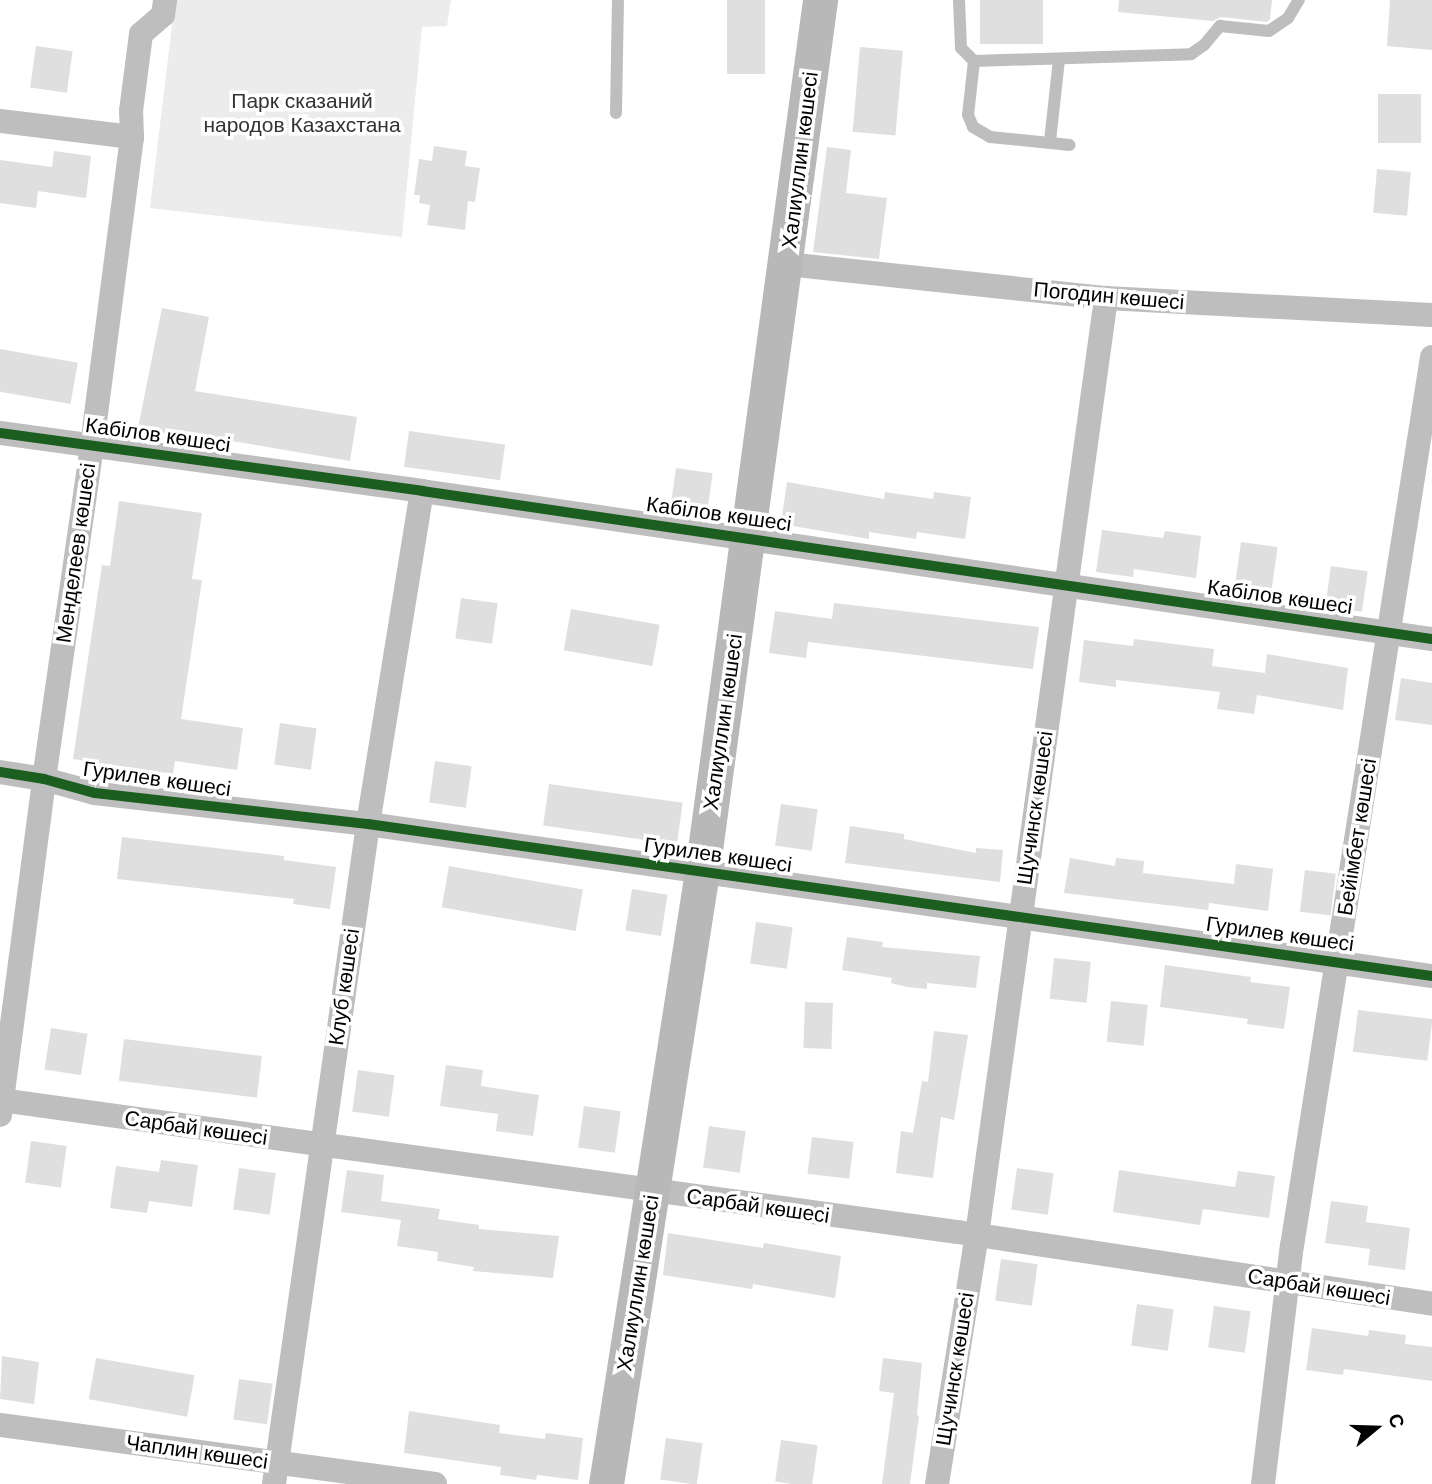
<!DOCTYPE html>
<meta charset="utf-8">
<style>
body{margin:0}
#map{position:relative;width:1432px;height:1484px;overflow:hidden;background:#fff;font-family:Helvetica,sans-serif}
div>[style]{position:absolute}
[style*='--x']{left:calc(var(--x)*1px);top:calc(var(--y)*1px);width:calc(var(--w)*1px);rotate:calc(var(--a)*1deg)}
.green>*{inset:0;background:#ececec}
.building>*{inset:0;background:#dfdfdf;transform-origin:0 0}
.lane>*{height:12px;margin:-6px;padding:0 6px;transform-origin:6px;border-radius:6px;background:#bebebe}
.street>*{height:24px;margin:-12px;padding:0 12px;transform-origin:12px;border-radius:12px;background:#bebebe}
.secondary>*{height:35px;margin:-17.5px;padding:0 17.5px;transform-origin:17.5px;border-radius:17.5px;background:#b8b8b8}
.cycleway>*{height:10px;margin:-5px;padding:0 5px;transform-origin:5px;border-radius:5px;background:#1b5e20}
span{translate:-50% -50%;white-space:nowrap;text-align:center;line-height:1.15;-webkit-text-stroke:7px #fff;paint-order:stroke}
.park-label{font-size:21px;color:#333}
.street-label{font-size:21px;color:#000}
.north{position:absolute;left:1341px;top:1393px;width:70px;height:70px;-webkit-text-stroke:5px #fff;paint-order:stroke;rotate:71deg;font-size:19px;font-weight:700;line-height:28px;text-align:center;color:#000}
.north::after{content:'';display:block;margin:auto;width:24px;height:32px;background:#000;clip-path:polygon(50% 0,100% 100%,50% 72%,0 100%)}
</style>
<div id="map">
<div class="green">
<i style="clip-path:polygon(175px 0,451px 0,447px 26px,422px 27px,402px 237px,150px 208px)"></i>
</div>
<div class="building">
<i style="left:727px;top:0;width:38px;height:74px"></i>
<i style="left:980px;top:0;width:63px;height:44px"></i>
<i style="clip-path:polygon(1119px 0,1272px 0,1270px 19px,1267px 22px,1221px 17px,1213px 21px,1118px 12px)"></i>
<i style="clip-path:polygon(1390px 0,1432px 0,1432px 50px,1387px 46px)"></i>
<i style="left:36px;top:46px;width:37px;height:42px;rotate:8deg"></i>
<i style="left:860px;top:47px;width:43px;height:85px;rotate:5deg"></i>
<i style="left:1378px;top:94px;width:43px;height:49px"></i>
<i style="clip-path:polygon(434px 146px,467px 151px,465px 166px,480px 168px,475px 202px,468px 201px,465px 230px,427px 225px,430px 205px,419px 203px,420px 195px,414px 195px,419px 159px,432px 161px)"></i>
<i style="clip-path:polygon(827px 147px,851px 150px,846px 193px,887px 198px,879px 259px,813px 252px)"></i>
<i style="clip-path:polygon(54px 151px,91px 156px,86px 198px,38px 191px,36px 208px,0 203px,0 160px,52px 167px)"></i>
<i style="left:1377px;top:169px;width:34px;height:44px;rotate:5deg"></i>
<i style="clip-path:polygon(162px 308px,209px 317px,195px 391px,357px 417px,350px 461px,214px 438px,213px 442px,138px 428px)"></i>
<i style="left:0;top:349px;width:79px;height:42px;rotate:10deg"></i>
<i style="left:409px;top:431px;width:97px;height:36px;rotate:8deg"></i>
<i style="left:676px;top:468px;width:37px;height:42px;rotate:8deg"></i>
<i style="clip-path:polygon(787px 482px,884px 499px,885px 492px,933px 499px,934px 492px,971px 497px,965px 539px,917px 532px,916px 539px,869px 532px,869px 539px,781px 524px)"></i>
<i style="clip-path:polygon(119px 501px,202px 513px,192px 579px,202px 580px,181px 719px,243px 728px,237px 770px,175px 761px,173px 774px,73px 759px,102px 565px,110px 566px)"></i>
<i style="clip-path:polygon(1102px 530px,1163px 538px,1165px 531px,1201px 536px,1196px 578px,1134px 569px,1133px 577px,1096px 572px)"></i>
<i style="left:1241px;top:542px;width:37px;height:42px;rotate:8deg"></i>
<i style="left:1331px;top:566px;width:37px;height:41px;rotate:8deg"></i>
<i style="left:461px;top:598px;width:37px;height:41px;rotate:8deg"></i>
<i style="clip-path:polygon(834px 603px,1039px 627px,1033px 669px,808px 642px,806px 658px,769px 653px,775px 611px,832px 619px)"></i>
<i style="left:571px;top:609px;width:90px;height:42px;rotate:10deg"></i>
<i style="clip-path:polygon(1134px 639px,1214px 649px,1212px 666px,1265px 673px,1267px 654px,1348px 668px,1343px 710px,1257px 695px,1254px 714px,1217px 709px,1220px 692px,1116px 680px,1116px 687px,1079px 682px,1084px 640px,1133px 646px)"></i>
<i style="clip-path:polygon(1401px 678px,1432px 683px,1432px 725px,1395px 720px)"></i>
<i style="left:280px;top:723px;width:37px;height:42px;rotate:8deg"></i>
<i style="left:435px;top:761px;width:37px;height:42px;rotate:8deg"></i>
<i style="left:549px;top:784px;width:135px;height:42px;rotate:8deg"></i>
<i style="left:781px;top:804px;width:37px;height:42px;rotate:8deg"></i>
<i style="clip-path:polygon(850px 826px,904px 834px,904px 839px,976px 853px,976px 848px,1003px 850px,1000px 882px,845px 863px)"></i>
<i style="clip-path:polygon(122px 837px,284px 856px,284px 860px,336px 867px,330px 909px,293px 904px,294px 899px,117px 879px)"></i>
<i style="clip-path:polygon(1070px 858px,1115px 866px,1116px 858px,1144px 861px,1143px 873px,1234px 884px,1236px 864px,1273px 869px,1268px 911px,1209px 903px,1208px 910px,1064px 893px)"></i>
<i style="left:449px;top:866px;width:136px;height:42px;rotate:10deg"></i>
<i style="left:1305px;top:870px;width:31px;height:42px;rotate:7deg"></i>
<i style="left:632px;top:889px;width:36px;height:42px;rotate:9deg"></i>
<i style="left:756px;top:922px;width:37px;height:42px;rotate:8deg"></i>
<i style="clip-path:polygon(847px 937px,883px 942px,882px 947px,980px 956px,976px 988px,927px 983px,927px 989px,907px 987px,891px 983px,892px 978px,842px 970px)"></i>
<i style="left:1054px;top:958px;width:37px;height:41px;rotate:6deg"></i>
<i style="clip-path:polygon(1165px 965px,1251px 977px,1250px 982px,1290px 987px,1284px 1029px,1247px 1024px,1248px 1019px,1160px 1007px)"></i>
<i style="left:1111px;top:1001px;width:37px;height:41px;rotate:6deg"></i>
<i style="left:805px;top:1002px;width:28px;height:46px;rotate:2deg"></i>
<i style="left:1358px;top:1010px;width:75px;height:42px;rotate:7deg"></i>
<i style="left:51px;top:1028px;width:37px;height:42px;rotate:9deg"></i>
<i style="clip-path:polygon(934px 1031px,968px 1035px,954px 1120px,941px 1117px,933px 1178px,896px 1173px,901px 1131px,913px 1133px,922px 1081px,928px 1082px)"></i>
<i style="left:124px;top:1039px;width:139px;height:42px;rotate:7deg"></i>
<i style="clip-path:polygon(446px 1065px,483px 1070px,481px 1086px,539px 1095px,533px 1136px,496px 1131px,498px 1114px,440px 1106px)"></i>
<i style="left:358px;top:1070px;width:37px;height:42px;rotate:8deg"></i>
<i style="left:584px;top:1106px;width:37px;height:42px;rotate:8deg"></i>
<i style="left:709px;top:1126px;width:37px;height:42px;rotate:8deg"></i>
<i style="left:812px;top:1137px;width:42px;height:37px;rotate:7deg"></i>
<i style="left:31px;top:1141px;width:36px;height:42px;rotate:8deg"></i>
<i style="clip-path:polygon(161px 1160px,198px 1165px,192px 1207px,149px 1201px,147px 1213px,110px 1208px,116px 1166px,159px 1172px)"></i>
<i style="left:239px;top:1168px;width:37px;height:42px;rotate:8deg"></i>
<i style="left:1017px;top:1168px;width:37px;height:42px;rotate:8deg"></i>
<i style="clip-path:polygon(347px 1170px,384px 1175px,381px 1201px,440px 1209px,438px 1219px,479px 1225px,479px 1229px,559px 1236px,553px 1278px,473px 1271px,474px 1267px,437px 1261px,438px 1252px,397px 1246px,401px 1220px,341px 1212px)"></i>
<i style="clip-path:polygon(1119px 1170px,1235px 1187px,1238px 1171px,1275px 1176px,1269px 1218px,1203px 1209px,1200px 1225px,1113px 1212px)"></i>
<i style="clip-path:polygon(1331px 1201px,1368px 1206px,1366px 1222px,1410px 1228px,1405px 1270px,1368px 1265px,1370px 1249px,1325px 1243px)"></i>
<i style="clip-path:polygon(668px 1233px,763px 1248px,764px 1243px,841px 1256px,835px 1298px,753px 1284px,752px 1289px,663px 1275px)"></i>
<i style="left:1001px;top:1259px;width:37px;height:42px;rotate:8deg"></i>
<i style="left:1137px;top:1304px;width:37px;height:42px;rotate:8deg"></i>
<i style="left:1214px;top:1306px;width:37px;height:42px;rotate:8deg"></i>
<i style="clip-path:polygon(1312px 1328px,1368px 1336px,1369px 1330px,1406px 1335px,1405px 1344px,1432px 1347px,1432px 1381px,1344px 1369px,1343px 1375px,1306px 1370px)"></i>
<i style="clip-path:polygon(2px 1356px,39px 1362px,34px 1404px,0 1399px)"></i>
<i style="left:96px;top:1358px;width:100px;height:42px;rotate:10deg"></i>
<i style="clip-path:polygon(883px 1358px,922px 1363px,917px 1415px,919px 1416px,910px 1484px,882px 1484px,894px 1393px,879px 1391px)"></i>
<i style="left:239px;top:1379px;width:34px;height:41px;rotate:8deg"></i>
<i style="clip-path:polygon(409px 1411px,500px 1425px,499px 1433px,545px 1439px,546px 1433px,583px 1438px,578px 1480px,537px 1475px,536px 1480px,500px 1475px,501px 1467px,404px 1453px)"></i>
<i style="left:666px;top:1438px;width:37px;height:42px;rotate:8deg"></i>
<i style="left:781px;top:1440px;width:37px;height:42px;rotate:8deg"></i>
</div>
<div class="lane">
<i style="--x:959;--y:0;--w:48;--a:87.6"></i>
<i style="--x:961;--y:48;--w:18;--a:45"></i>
<i style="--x:974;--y:61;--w:217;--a:-1.8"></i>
<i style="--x:1191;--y:54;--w:16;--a:-35"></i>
<i style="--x:1204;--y:45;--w:25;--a:-50"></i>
<i style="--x:1220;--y:26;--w:49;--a:5.8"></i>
<i style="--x:1269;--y:31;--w:23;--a:-34"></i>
<i style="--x:1288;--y:18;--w:21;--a:-59"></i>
<i style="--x:974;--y:61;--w:54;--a:96.3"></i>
<i style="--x:968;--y:115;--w:13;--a:67"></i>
<i style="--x:973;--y:127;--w:20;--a:30"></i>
<i style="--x:990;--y:137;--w:80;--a:5.7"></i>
<i style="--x:616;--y:113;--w:113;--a:-89"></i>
<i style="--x:1050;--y:141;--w:82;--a:-83.7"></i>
</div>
<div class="street">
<i style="--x:0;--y:121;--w:133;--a:6.9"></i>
<i style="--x:787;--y:264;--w:321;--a:6.1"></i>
<i style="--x:1106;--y:298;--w:326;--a:3"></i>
<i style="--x:0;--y:433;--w:426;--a:7.8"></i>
<i style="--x:422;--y:491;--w:1021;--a:8.34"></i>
<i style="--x:0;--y:772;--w:45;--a:9"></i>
<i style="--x:44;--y:779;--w:53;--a:15.4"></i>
<i style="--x:95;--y:793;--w:275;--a:6.5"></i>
<i style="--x:368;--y:824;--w:1075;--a:8.13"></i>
<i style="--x:0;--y:1100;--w:967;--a:7.85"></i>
<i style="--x:958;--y:1232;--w:479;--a:8.6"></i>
<i style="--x:0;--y:1115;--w:339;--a:-82.5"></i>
<i style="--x:44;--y:779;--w:337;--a:-81.8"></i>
<i style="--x:92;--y:445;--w:311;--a:-82.6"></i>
<i style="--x:132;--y:137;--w:26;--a:-92"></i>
<i style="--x:131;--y:111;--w:78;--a:-82.6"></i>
<i style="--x:141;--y:34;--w:29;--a:-41"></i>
<i style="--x:163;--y:15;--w:15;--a:-82"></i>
<i style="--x:0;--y:1425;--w:439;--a:7.7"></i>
<i style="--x:274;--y:1484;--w:667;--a:-81.89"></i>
<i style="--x:368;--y:824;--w:337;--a:-80.8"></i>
<i style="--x:937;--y:1484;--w:252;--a:-80.9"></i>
<i style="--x:977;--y:1235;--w:946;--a:-82.16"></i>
<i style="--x:1263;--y:1484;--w:240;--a:-83.1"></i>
<i style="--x:1292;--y:1246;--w:900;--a:-81.05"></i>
</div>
<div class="secondary">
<i style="--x:606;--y:1484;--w:619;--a:-81.09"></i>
<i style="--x:702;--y:872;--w:880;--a:-82.29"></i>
</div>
<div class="cycleway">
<i style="--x:0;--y:433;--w:426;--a:7.8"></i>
<i style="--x:422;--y:491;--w:1021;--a:8.34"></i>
<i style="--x:0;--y:772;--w:45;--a:9"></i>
<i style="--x:44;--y:779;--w:53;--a:15.4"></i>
<i style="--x:95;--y:793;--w:275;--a:6.5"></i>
<i style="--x:368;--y:824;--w:1075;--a:8.13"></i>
</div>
<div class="park-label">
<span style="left:302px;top:113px">Парк сказаний<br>народов Казахстана</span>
</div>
<div class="street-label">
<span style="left:800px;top:160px;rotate:-83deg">Халиуллин көшесі</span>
<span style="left:1109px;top:296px;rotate:5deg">Погодин көшесі</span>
<span style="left:158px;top:435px;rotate:8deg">Кабілов көшесі</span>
<span style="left:719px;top:514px;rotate:8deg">Кабілов көшесі</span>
<span style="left:76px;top:553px;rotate:-82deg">Менделеев көшесі</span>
<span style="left:1280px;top:597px;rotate:8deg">Кабілов көшесі</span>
<span style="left:723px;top:722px;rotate:-82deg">Халиуллин көшесі</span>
<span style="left:157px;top:779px;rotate:8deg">Гурилев көшесі</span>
<span style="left:1035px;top:808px;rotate:-82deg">Щучинск көшесі</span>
<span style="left:1357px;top:837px;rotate:-81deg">Бейімбет көшесі</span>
<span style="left:718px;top:855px;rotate:8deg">Гурилев көшесі</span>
<span style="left:1280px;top:934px;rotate:8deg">Гурилев көшесі</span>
<span style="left:344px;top:987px;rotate:-82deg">Клуб көшесі</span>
<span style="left:196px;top:1128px;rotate:8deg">Сарбай көшесі</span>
<span style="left:758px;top:1206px;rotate:8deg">Сарбай көшесі</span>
<span style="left:638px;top:1283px;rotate:-81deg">Халиуллин көшесі</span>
<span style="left:1319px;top:1287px;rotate:9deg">Сарбай көшесі</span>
<span style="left:955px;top:1369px;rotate:-81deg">Щучинск көшесі</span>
<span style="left:197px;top:1452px;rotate:8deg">Чаплин көшесі</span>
</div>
<div class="north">С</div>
</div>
